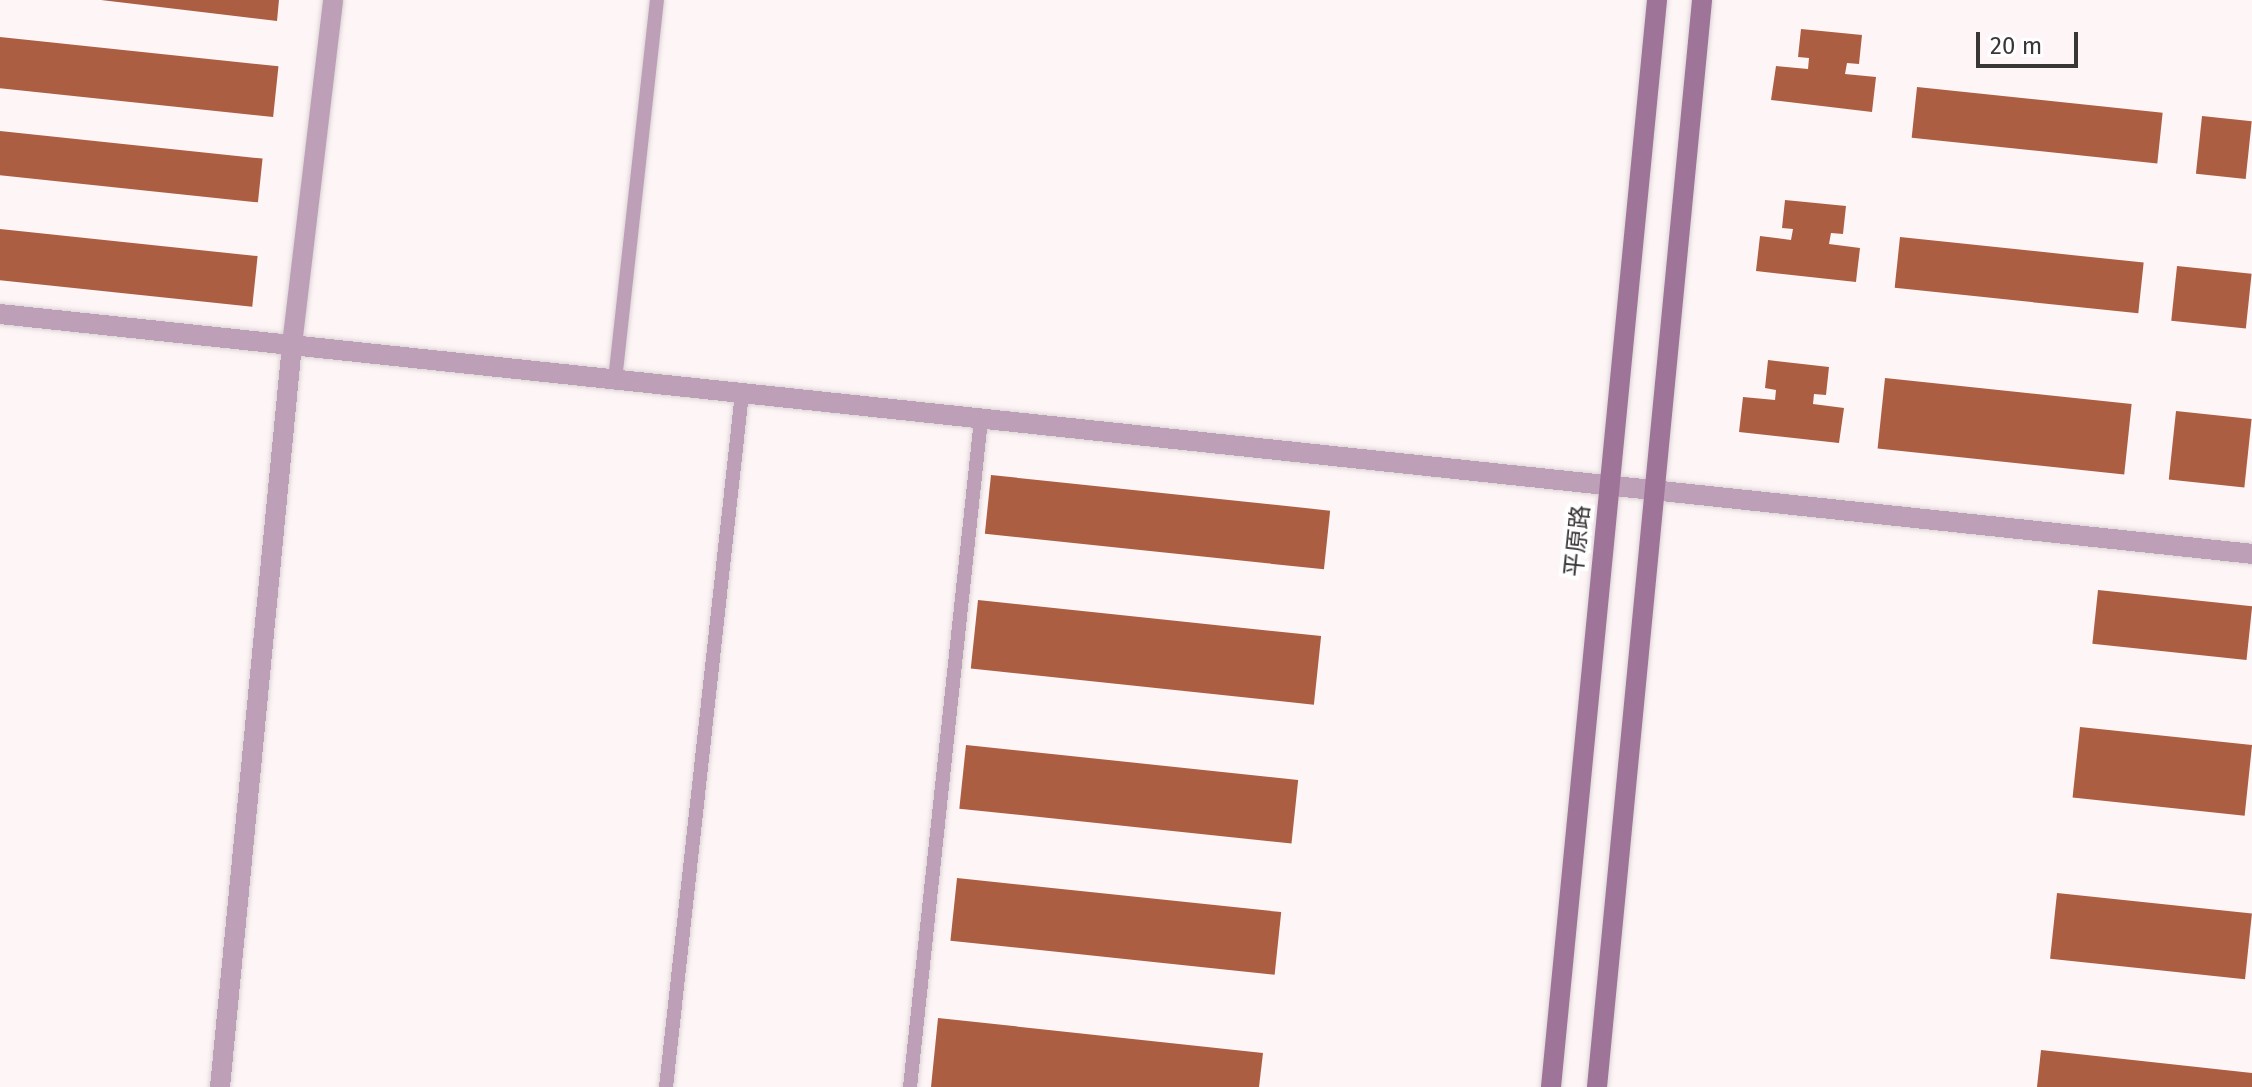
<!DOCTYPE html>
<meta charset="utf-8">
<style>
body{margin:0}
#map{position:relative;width:2252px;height:1087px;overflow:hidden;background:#fef5f7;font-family:"Fira Sans","Noto Sans SC",sans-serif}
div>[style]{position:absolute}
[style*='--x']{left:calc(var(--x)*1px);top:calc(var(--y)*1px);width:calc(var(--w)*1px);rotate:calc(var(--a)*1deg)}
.building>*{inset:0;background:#ac5e43;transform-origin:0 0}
.roads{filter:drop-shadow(0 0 2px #dbd3d4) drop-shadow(0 0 2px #dbd3d4)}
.service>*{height:14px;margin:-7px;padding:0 7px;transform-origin:7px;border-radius:7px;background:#bd9fb8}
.minor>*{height:20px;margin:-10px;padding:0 10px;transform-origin:10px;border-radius:10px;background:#bd9fb8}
.tertiary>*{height:20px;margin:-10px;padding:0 10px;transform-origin:10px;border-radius:10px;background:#bd9fb8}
.secondary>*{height:20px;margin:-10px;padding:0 10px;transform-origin:10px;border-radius:10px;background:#9f7499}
span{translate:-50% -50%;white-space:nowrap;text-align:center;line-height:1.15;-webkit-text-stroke:8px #fff;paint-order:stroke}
.street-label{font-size:24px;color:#393636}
.scale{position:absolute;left:1976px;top:32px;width:102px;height:36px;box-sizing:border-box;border:4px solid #393636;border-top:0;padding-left:10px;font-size:24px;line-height:28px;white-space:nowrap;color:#393636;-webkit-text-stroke:6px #fff;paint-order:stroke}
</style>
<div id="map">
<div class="building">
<i style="clip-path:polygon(101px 0,279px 0,277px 21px)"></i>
<i style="clip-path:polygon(1801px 29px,1862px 35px,1859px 64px,1847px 63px,1845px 74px,1876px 77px,1872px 112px,1771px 100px,1776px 66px,1808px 69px,1809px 58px,1798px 57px)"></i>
<i style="left:0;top:37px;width:280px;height:51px;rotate:6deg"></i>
<i style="left:1917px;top:87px;width:247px;height:51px;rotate:6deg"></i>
<i style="left:2202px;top:116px;width:50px;height:58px;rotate:6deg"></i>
<i style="left:0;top:131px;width:264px;height:44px;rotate:6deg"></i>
<i style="clip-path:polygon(1785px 200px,1846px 206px,1843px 234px,1831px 233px,1829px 244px,1860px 248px,1856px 282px,1756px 271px,1760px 236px,1791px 240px,1793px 229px,1782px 228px)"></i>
<i style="left:0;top:229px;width:259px;height:51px;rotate:6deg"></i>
<i style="left:1900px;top:237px;width:245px;height:51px;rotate:6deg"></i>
<i style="left:2177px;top:266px;width:75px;height:55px;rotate:6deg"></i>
<i style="clip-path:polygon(1768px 360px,1829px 367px,1826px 395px,1814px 394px,1813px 404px,1844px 408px,1839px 443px,1739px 432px,1743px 397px,1775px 400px,1776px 390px,1765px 388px)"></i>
<i style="left:1885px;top:378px;width:248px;height:71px;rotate:6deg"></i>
<i style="left:2176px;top:411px;width:76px;height:69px;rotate:6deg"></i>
<i style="left:991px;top:475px;width:341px;height:59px;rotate:6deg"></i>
<i style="left:2098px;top:590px;width:155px;height:54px;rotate:6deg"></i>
<i style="left:978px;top:600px;width:345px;height:69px;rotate:6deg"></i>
<i style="left:2080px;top:727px;width:173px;height:71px;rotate:6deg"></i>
<i style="left:966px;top:745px;width:334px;height:64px;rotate:6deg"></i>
<i style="left:957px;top:878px;width:326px;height:63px;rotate:6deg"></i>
<i style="left:2057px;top:893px;width:196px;height:66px;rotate:6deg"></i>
<i style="clip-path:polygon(938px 1018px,1263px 1053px,1259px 1087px,931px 1087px)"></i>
<i style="clip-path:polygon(2041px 1050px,2252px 1073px,2252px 1087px,2037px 1087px)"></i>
</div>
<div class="roads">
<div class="service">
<i style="--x:615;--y:380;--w:382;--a:-83.7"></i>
<i style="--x:666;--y:1087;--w:698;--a:-83.75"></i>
<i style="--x:910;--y:1087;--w:672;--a:-83.93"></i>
</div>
<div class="minor">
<i style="--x:220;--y:1087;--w:745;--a:-84.46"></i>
<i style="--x:292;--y:345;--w:347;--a:-83.2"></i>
</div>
<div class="tertiary">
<i style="--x:0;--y:314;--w:2265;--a:6.08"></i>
</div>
<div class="secondary">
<i style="--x:1551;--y:1087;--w:1092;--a:-84.43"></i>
<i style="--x:1597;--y:1087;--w:1092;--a:-84.48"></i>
</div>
</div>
<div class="street-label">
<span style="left:1578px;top:541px;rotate:-84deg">平原路</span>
</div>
<div class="scale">20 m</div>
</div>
